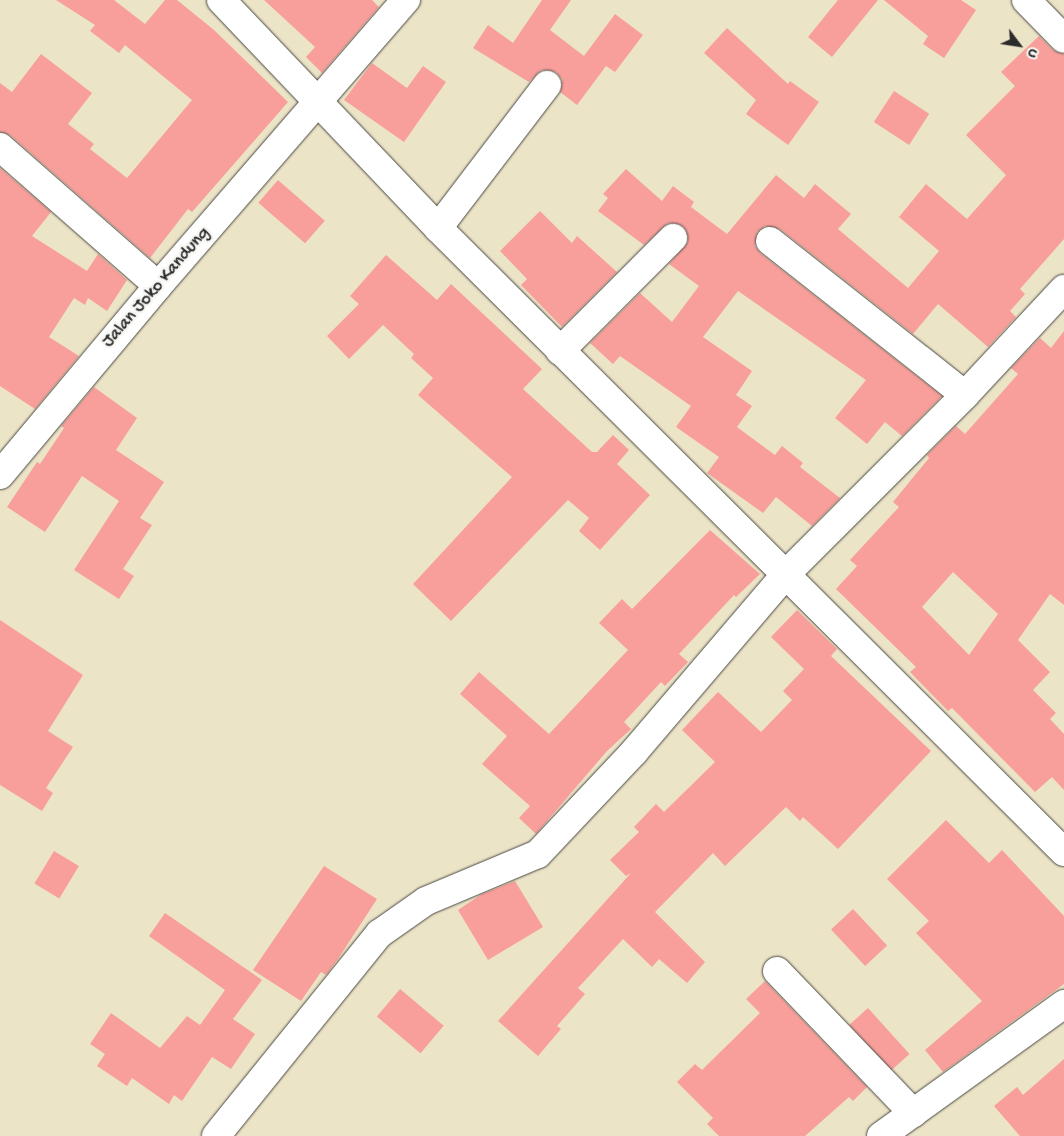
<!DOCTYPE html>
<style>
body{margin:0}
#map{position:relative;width:1064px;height:1136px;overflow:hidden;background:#ece4c7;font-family:"Gochi Hand",sans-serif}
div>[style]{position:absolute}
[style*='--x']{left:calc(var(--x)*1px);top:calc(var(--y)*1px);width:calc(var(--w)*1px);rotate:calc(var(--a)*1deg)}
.building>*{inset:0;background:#f89f9b;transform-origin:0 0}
.roads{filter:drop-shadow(0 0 1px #484742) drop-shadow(0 0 1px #484742)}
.minor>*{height:28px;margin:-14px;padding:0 14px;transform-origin:14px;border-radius:14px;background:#fff}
span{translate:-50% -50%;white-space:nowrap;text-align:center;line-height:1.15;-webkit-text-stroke:5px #f6f6f2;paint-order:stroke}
.street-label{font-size:18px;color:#2b2b2b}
.north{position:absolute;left:994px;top:20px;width:50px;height:50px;-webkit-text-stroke:4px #f6f6f2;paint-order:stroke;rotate:121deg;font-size:14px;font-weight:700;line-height:20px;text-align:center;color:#2b2b2b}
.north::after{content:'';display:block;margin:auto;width:18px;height:22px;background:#2b2b2b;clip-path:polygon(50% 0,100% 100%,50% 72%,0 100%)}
</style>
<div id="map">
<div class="building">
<i style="clip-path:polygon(56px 0,114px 0,145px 24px,165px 0,177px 0,214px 30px,288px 102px,192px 212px,188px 209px,150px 258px,10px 135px,0 132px,0 83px,12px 92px,41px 54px,92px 93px,68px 124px,94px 144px,90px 149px,127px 178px,192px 100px,125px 45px,119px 53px,90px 31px,95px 25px)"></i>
<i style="clip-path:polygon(264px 0,372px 0,379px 7px,322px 73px,306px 57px,315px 47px)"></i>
<i style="clip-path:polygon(542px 0,571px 0,550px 30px,584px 56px,615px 14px,643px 35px,615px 72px,606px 66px,577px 105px,560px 92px,562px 79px,556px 72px,541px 70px,529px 82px,473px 48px,488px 25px,513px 43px)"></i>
<i style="clip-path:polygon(838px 0,878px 0,832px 57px,808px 37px)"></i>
<i style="clip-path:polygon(884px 0,961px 0,976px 10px,944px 58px,923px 44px,928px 36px)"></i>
<i style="clip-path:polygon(727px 28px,788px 84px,790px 81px,819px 102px,788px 145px,746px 114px,756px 100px,704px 53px)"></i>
<i style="clip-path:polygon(1039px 36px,1053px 50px,1064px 54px,1064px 239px,1020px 289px,1025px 294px,1010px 311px,1016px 317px,988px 347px,938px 304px,913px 334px,780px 229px,765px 226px,757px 232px,755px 246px,760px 253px,942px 396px,902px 436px,885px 422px,867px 444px,835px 418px,866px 380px,738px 291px,703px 337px,752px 371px,736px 395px,752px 406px,737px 427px,775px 455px,782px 446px,803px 463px,800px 467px,840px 498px,812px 526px,776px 497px,763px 513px,707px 473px,719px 457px,676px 427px,691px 406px,620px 356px,613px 364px,590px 343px,640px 293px,672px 322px,699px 286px,669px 264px,688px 242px,684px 227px,668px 223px,644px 245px,598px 211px,608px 198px,603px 194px,626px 169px,662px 201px,673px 186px,694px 202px,691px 207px,727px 234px,776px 175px,804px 198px,815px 184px,851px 214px,838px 229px,908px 288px,939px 251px,899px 217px,926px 184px,967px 219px,1006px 175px,966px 135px,1015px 86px,1001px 72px)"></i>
<i style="clip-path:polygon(372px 63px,407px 88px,423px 66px,446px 82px,404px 142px,344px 100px)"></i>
<i style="left:894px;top:91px;width:42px;height:37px;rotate:33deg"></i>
<i style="clip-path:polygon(0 168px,51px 212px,32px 236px,87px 271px,98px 254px,127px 280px,107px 311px,88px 298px,85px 305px,74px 298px,49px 337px,79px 356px,35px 409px,0 386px)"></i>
<i style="left:278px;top:180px;width:62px;height:30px;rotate:41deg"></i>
<i style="clip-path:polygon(540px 211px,572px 243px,577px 236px,617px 272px,562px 327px,521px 285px,527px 279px,500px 251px)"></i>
<i style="clip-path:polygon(386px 255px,437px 300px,451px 284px,542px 369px,523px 389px,592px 452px,597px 452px,613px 435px,629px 450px,617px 464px,650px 495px,600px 550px,579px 531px,589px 518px,568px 500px,451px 621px,413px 584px,512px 477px,418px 395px,433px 378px,411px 358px,414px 354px,383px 325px,349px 359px,327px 336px,359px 304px,350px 296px)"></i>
<i style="clip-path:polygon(evenodd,1064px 331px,1064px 605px,1050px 594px,1018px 640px,1050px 672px,1033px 690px,1056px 713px,1050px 719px,1064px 734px,1064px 790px,1052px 777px,1035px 792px,952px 708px,948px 711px,910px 672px,916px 667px,836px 589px,857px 566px,850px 560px,899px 507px,893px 502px,929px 458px,927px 455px,956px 426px,965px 434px,1018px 374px,1011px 368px,1040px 338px,1051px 348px,1064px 331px,953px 572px,998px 614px,969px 655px,922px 607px,953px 572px)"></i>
<i style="clip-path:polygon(94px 387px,137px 418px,116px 450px,164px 482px,140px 518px,152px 525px,123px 569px,134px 576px,119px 599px,74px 570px,119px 501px,82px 476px,45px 532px,7px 507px,37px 462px,40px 464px,64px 428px,61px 426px)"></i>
<i style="clip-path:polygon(710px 530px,760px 574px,736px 597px,734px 595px,679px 654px,688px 662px,665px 686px,661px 682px,624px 722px,631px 729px,607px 751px,536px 834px,519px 818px,530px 806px,482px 764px,507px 736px,460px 694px,479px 672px,549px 734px,628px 650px,599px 623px,622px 599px,632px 609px)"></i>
<i style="clip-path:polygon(797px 610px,837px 649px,831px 656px,931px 751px,838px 849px,803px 817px,800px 821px,786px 807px,725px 866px,713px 853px,655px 912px,705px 962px,687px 983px,659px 959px,652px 967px,623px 939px,578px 988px,585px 994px,557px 1026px,561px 1029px,538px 1056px,498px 1021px,631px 873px,626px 876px,610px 860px,639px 832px,634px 827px,656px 804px,664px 812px,715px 762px,682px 730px,718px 692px,761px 732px,792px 700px,783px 691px,804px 669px,771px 637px)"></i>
<i style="clip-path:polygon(0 620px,83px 675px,48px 731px,73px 747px,46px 788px,53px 793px,42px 811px,0 785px)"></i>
<i style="clip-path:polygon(946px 820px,989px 863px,1002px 850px,1064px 916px,1064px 984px,943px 1072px,925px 1050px,982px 1001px,916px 933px,929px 921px,887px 879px)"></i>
<i style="left:54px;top:851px;width:29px;height:38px;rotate:31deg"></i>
<i style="clip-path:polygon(324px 866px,377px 899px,338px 959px,326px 975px,321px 972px,301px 1001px,253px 970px)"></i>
<i style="clip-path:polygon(515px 881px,543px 927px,488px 960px,458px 910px,482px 894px)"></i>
<i style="left:853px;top:909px;width:50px;height:30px;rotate:47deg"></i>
<i style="clip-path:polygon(165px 913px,262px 980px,233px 1019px,255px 1034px,231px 1069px,212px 1057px,182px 1101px,174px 1095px,169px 1104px,132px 1078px,127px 1086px,97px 1066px,105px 1054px,90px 1044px,111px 1013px,160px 1048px,187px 1016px,200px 1025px,225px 990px,149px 936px)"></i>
<i style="clip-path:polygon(765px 981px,867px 1087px,853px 1101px,849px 1097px,805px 1136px,719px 1136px,707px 1124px,713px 1118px,677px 1082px,695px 1064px,702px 1070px,760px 1013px,746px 999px)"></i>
<i style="left:400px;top:989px;width:57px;height:36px;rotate:40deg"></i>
<i style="left:868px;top:1008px;width:62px;height:25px;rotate:48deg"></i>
<i style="clip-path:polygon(1064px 1059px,1064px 1136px,1020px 1136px,994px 1106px,1017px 1087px,1023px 1095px)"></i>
</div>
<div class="roads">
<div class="minor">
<i style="--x:221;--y:0;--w:315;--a:46.4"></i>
<i style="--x:438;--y:228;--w:884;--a:44.91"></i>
<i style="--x:1026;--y:0;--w:54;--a:45.7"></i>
<i style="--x:0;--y:147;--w:210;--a:41.3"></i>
<i style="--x:438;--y:228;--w:180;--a:-52.7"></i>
<i style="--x:770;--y:241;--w:248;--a:38.3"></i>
<i style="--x:560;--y:351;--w:160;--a:-45"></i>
<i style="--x:0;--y:475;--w:246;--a:-50.1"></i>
<i style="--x:158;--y:286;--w:379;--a:-49.1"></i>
<i style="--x:777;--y:971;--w:197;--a:46.2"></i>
<i style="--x:216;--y:1136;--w:260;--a:-51.1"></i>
<i style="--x:379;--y:934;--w:57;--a:-35.1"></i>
<i style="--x:426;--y:901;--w:121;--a:-22.8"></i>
<i style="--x:538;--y:854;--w:140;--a:-46.7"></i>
<i style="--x:634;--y:752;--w:233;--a:-49.5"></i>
<i style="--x:785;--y:575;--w:255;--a:-45"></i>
<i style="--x:965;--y:395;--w:145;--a:-47"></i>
<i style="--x:881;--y:1136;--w:226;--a:-35.8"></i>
</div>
</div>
<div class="street-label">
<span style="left:157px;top:288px;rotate:-49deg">Jalan Joko Kandung</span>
</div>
<div class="north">U</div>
</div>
